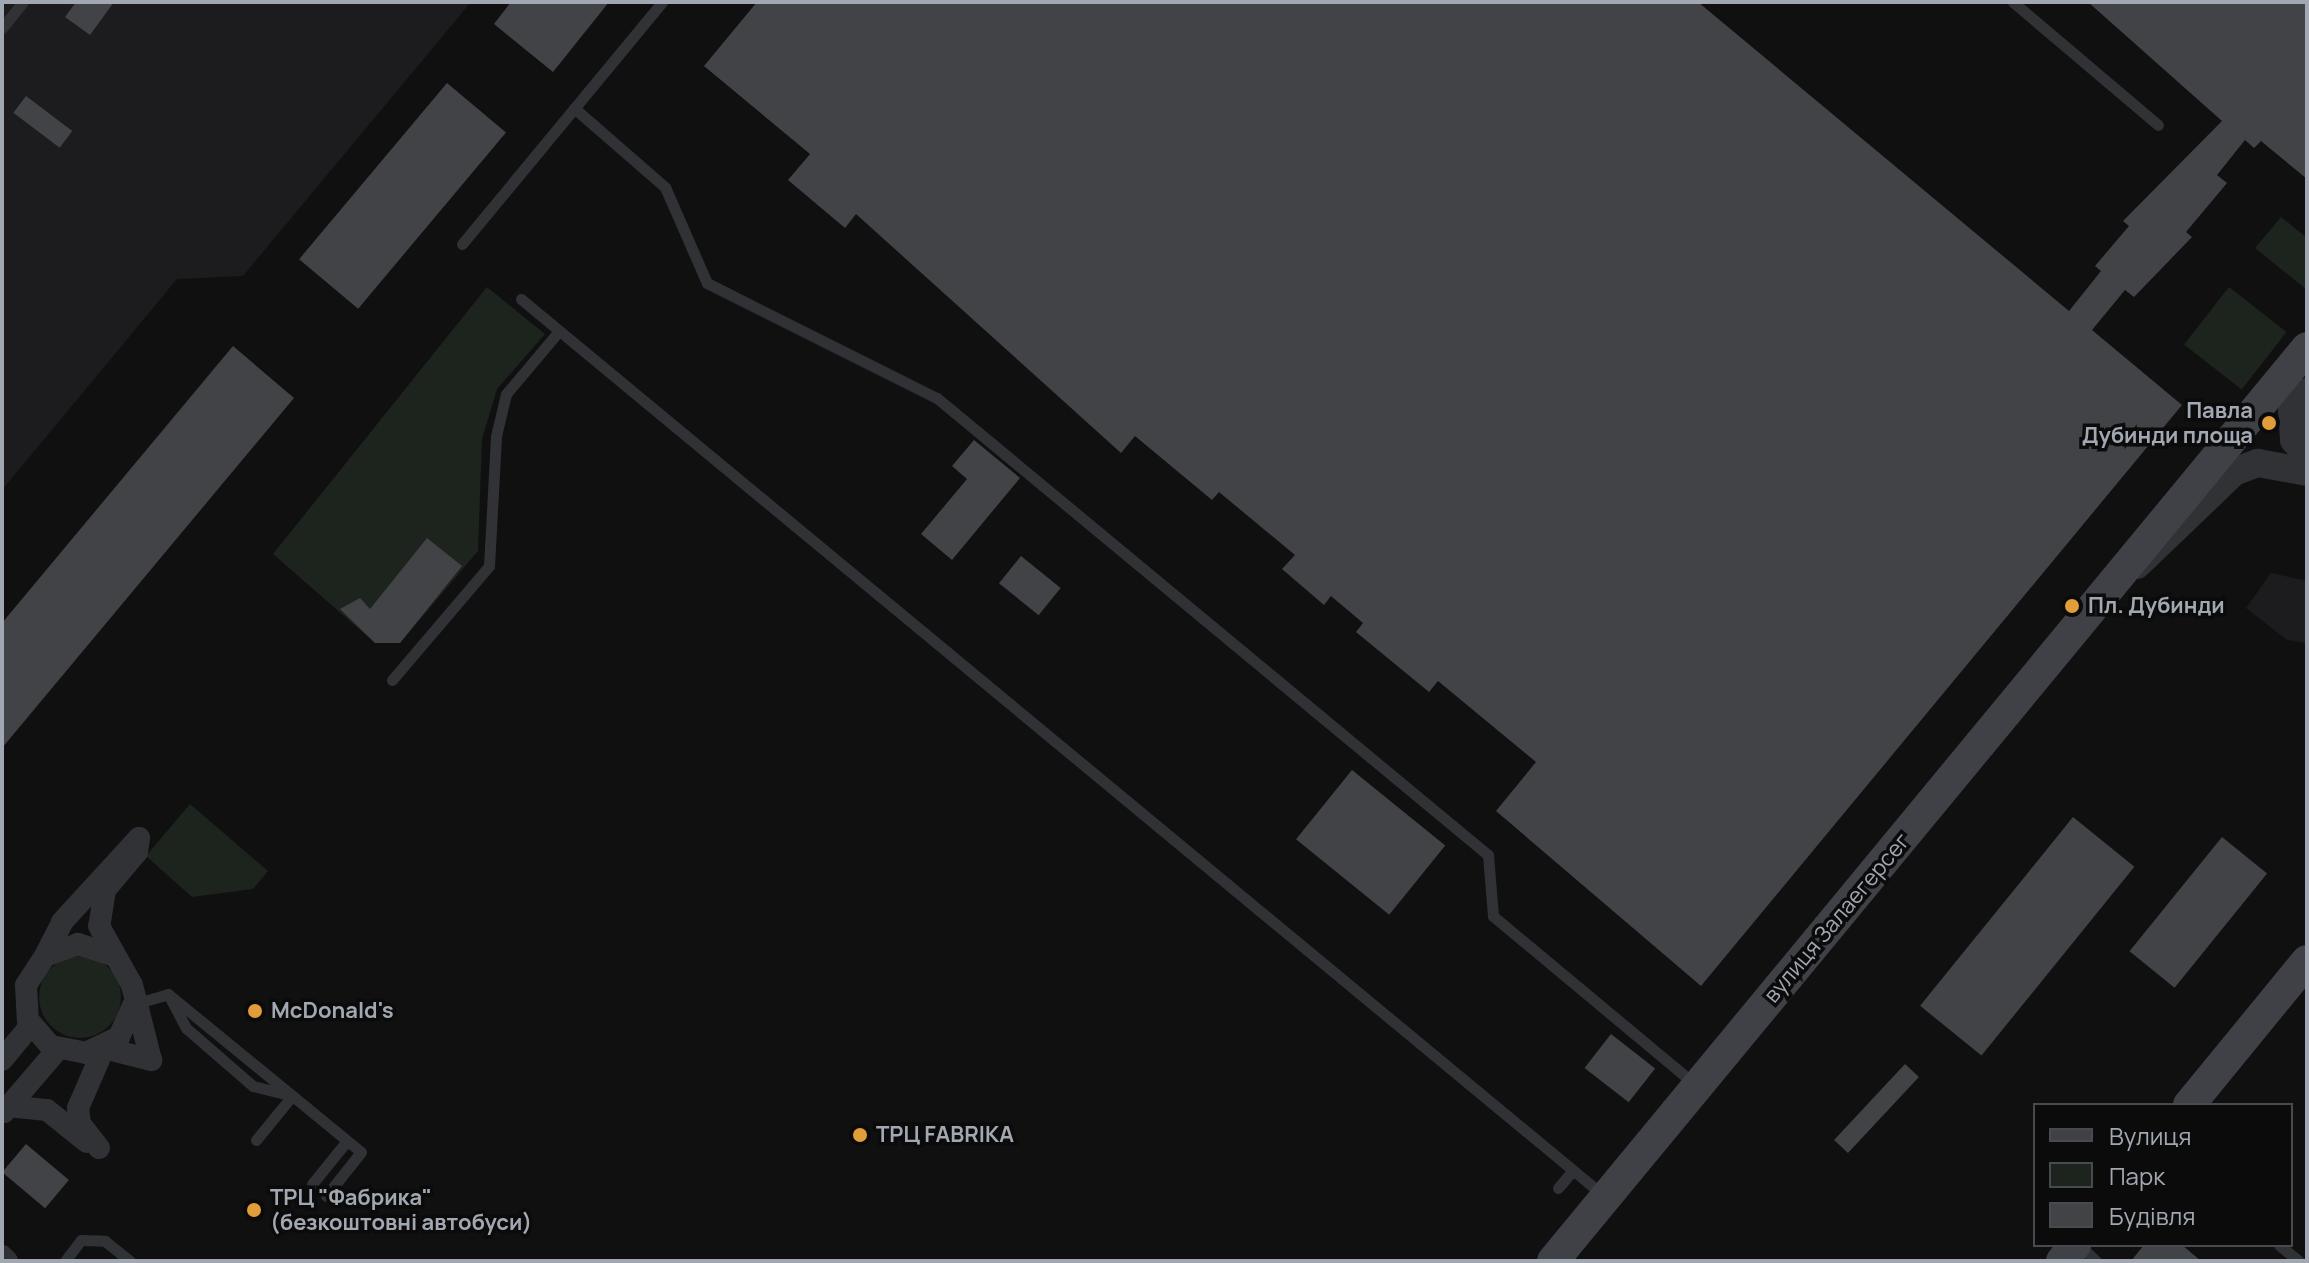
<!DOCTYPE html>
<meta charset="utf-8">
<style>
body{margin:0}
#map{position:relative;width:2309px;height:1263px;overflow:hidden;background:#101011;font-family:Manrope,sans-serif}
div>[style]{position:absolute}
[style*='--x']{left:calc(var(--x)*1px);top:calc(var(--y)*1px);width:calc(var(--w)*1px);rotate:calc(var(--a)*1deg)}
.built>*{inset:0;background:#1c1c1e}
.green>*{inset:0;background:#1d231d;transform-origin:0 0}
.round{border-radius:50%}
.building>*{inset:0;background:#414347;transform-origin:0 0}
.service>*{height:11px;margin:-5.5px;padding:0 5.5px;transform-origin:5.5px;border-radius:5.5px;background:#313236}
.minor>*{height:22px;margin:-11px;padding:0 11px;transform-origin:11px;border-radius:11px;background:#313236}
.tertiary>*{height:28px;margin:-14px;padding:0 14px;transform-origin:14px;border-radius:14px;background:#313236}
.secondary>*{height:32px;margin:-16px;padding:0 16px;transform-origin:16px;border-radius:16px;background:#3f4146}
.dots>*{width:22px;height:22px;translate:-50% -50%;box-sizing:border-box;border:4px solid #0b0b0c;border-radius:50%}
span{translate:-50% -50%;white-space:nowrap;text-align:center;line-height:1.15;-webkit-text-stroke:7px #0b0b0c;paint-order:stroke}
.poi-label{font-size:22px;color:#a2a8b1;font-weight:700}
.right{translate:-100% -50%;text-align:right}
.left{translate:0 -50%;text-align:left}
.street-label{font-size:22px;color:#a2a8b1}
.frame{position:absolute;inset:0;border:4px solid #a2a8b1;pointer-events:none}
.legend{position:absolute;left:2033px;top:1103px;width:260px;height:144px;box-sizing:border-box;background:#0b0b0c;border:2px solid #474a4e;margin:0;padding:10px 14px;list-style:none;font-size:24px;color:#a2a8b1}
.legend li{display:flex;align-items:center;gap:16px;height:40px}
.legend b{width:40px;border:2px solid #474a4e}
</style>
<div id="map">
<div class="built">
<i style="clip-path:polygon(2px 2px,471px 2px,243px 276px,177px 279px,2px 490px)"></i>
<i style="clip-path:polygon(2271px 573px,2307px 581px,2307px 643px,2287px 640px,2246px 608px)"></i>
</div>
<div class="green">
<i style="clip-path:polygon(2281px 217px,2307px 238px,2307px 290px,2255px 248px)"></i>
<i style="clip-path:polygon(487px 287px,545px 334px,497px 389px,482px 439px,478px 551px,400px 643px,375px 643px,273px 554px)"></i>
<i style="left:2229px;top:287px;width:73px;height:73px;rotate:38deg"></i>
<i style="clip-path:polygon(190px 804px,268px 871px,253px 889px,192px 897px,146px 856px)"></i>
<i class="round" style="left:39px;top:956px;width:82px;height:82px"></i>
</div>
<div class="building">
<i style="clip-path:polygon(76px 2px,114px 2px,90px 35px,65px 17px)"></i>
<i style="clip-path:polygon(511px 2px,609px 2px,553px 72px,494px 24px)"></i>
<i style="clip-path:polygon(757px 2px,1698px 2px,2069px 311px,2101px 271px,2095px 266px,2129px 226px,2123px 221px,2222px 121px,2088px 2px,2307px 2px,2307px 179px,2261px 141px,2254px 148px,2245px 140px,2217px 175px,2227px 183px,2186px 232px,2192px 237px,2134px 297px,2125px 290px,2092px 330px,2182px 405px,1701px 986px,1496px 811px,1536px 762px,1438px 681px,1429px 692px,1356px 632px,1363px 623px,1331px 596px,1324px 605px,1282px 569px,1295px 555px,1219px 492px,1212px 500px,1135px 436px,1121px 453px,856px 214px,845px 228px,788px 180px,810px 154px,704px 66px)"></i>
<i style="left:447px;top:83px;width:77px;height:230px;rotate:40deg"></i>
<i style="left:26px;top:96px;width:58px;height:21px;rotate:37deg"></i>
<i style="clip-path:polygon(233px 346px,294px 398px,2px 748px,2px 623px)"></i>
<i style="clip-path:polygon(974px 440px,1020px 478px,952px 560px,921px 534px,967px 479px,952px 466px)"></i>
<i style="clip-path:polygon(427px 538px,462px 566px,400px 643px,375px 643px,340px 609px,360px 598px,370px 609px)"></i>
<i style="left:1021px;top:556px;width:51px;height:35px;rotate:39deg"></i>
<i style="left:1352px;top:770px;width:120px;height:89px;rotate:39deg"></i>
<i style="left:2073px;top:817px;width:79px;height:243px;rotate:39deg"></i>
<i style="left:2222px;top:837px;width:58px;height:147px;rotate:39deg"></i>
<i style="left:1611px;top:1034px;width:56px;height:43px;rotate:38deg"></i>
<i style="left:1905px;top:1064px;width:19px;height:104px;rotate:43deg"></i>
<i style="left:26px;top:1144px;width:56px;height:37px;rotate:40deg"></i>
<i style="clip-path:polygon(2144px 1245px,2182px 1245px,2201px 1261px,2131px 1261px)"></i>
</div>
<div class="service">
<i style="--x:2013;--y:2;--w:190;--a:40.3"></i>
<i style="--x:2;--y:28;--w:33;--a:-51"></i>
<i style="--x:574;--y:108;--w:121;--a:41"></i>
<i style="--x:665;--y:187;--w:105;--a:66.4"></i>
<i style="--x:707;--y:283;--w:257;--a:26.6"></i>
<i style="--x:937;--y:398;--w:716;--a:39.67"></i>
<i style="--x:1488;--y:855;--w:61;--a:85.3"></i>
<i style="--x:1493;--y:916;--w:264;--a:39.8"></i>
<i style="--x:462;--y:244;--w:314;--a:-50.4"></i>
<i style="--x:521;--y:299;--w:1406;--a:39.63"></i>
<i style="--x:392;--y:680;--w:150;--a:-49.6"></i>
<i style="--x:489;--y:566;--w:130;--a:-86.9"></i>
<i style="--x:496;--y:436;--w:43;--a:-76.6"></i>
<i style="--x:506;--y:394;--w:82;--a:-49.9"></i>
<i style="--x:168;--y:994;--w:249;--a:39.3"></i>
<i style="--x:361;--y:1152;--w:56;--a:128.5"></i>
<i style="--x:134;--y:1004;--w:35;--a:-16"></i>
<i style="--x:168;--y:994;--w:38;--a:62"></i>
<i style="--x:186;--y:1028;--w:89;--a:40.9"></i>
<i style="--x:253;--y:1086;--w:36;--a:14"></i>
<i style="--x:256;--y:1140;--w:57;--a:-50.7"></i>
<i style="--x:312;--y:1184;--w:55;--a:-50.9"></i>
<i style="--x:1558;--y:1188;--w:23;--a:-50"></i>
<i style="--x:2079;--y:1245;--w:23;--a:43"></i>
<i style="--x:2279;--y:1245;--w:26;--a:39"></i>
<i style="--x:65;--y:1261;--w:26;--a:-53"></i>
<i style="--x:81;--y:1240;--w:24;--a:2"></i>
<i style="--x:105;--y:1241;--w:32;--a:39"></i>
</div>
<div class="minor">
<i style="--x:112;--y:955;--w:36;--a:-162"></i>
<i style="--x:78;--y:944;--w:35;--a:160"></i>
<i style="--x:45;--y:956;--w:35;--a:123"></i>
<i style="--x:26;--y:985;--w:35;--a:87"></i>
<i style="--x:28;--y:1020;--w:35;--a:49"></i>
<i style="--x:51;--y:1046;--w:36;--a:11"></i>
<i style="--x:86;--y:1053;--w:37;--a:-26"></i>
<i style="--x:119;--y:1037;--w:36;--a:-66"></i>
<i style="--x:45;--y:956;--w:38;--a:-63"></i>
<i style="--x:62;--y:922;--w:114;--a:-47.5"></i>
<i style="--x:139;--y:838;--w:14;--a:98"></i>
<i style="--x:137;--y:852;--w:50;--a:130.1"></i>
<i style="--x:105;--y:890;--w:36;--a:99"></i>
<i style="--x:99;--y:926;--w:68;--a:60.8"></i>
<i style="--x:132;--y:985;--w:77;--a:75.8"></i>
<i style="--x:2;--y:1060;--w:45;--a:-50.4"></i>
<i style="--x:8;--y:1106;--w:39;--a:6"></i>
<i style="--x:47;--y:1110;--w:51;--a:38.7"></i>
<i style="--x:4;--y:1112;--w:83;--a:-49.4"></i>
<i style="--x:99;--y:1148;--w:31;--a:-128"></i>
<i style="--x:80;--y:1124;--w:16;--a:-97"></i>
<i style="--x:78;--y:1108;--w:65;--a:-66.6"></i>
<i style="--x:104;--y:1048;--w:49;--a:14.3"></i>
<i style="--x:2;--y:1256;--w:7;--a:45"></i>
</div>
<div class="tertiary">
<i style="--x:2307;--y:392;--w:23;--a:130"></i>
<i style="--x:2292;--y:410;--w:30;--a:86"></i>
<i style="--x:2294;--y:440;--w:20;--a:49"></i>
<i style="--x:2137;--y:565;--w:134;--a:-43.8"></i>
<i style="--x:2234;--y:472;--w:26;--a:-21"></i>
<i style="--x:2258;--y:463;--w:50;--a:10.4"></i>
</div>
<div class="secondary">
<i style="--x:2189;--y:1105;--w:186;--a:-50.7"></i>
<i style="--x:1553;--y:1261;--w:1184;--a:-50.45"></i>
<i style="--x:2062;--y:1261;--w:21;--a:-51"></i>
</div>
<div class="dots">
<i style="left:2269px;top:423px;background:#e09d39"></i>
<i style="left:2072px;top:606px;background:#e09d39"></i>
<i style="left:255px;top:1011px;background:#e09d39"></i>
<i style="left:860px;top:1135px;background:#e09d39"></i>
<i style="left:254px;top:1210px;background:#e09d39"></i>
</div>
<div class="poi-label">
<span class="right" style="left:2253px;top:423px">Павла<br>Дубинди площа</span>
<span class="left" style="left:2088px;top:606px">Пл. Дубинди</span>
<span class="left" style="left:271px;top:1011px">McDonald's</span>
<span class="left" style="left:876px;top:1135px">ТРЦ FABRIKA</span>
<span class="left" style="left:270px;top:1210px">ТРЦ "Фабрика"<br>(безкоштовні автобуси)</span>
</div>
<div class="street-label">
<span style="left:1837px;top:918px;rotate:-50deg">вулиця Залаегерсег</span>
</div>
<div class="frame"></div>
<ul class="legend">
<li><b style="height:10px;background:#3f4146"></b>Вулиця</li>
<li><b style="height:22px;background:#1d231d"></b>Парк</li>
<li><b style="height:22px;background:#414347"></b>Будівля</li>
</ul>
</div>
